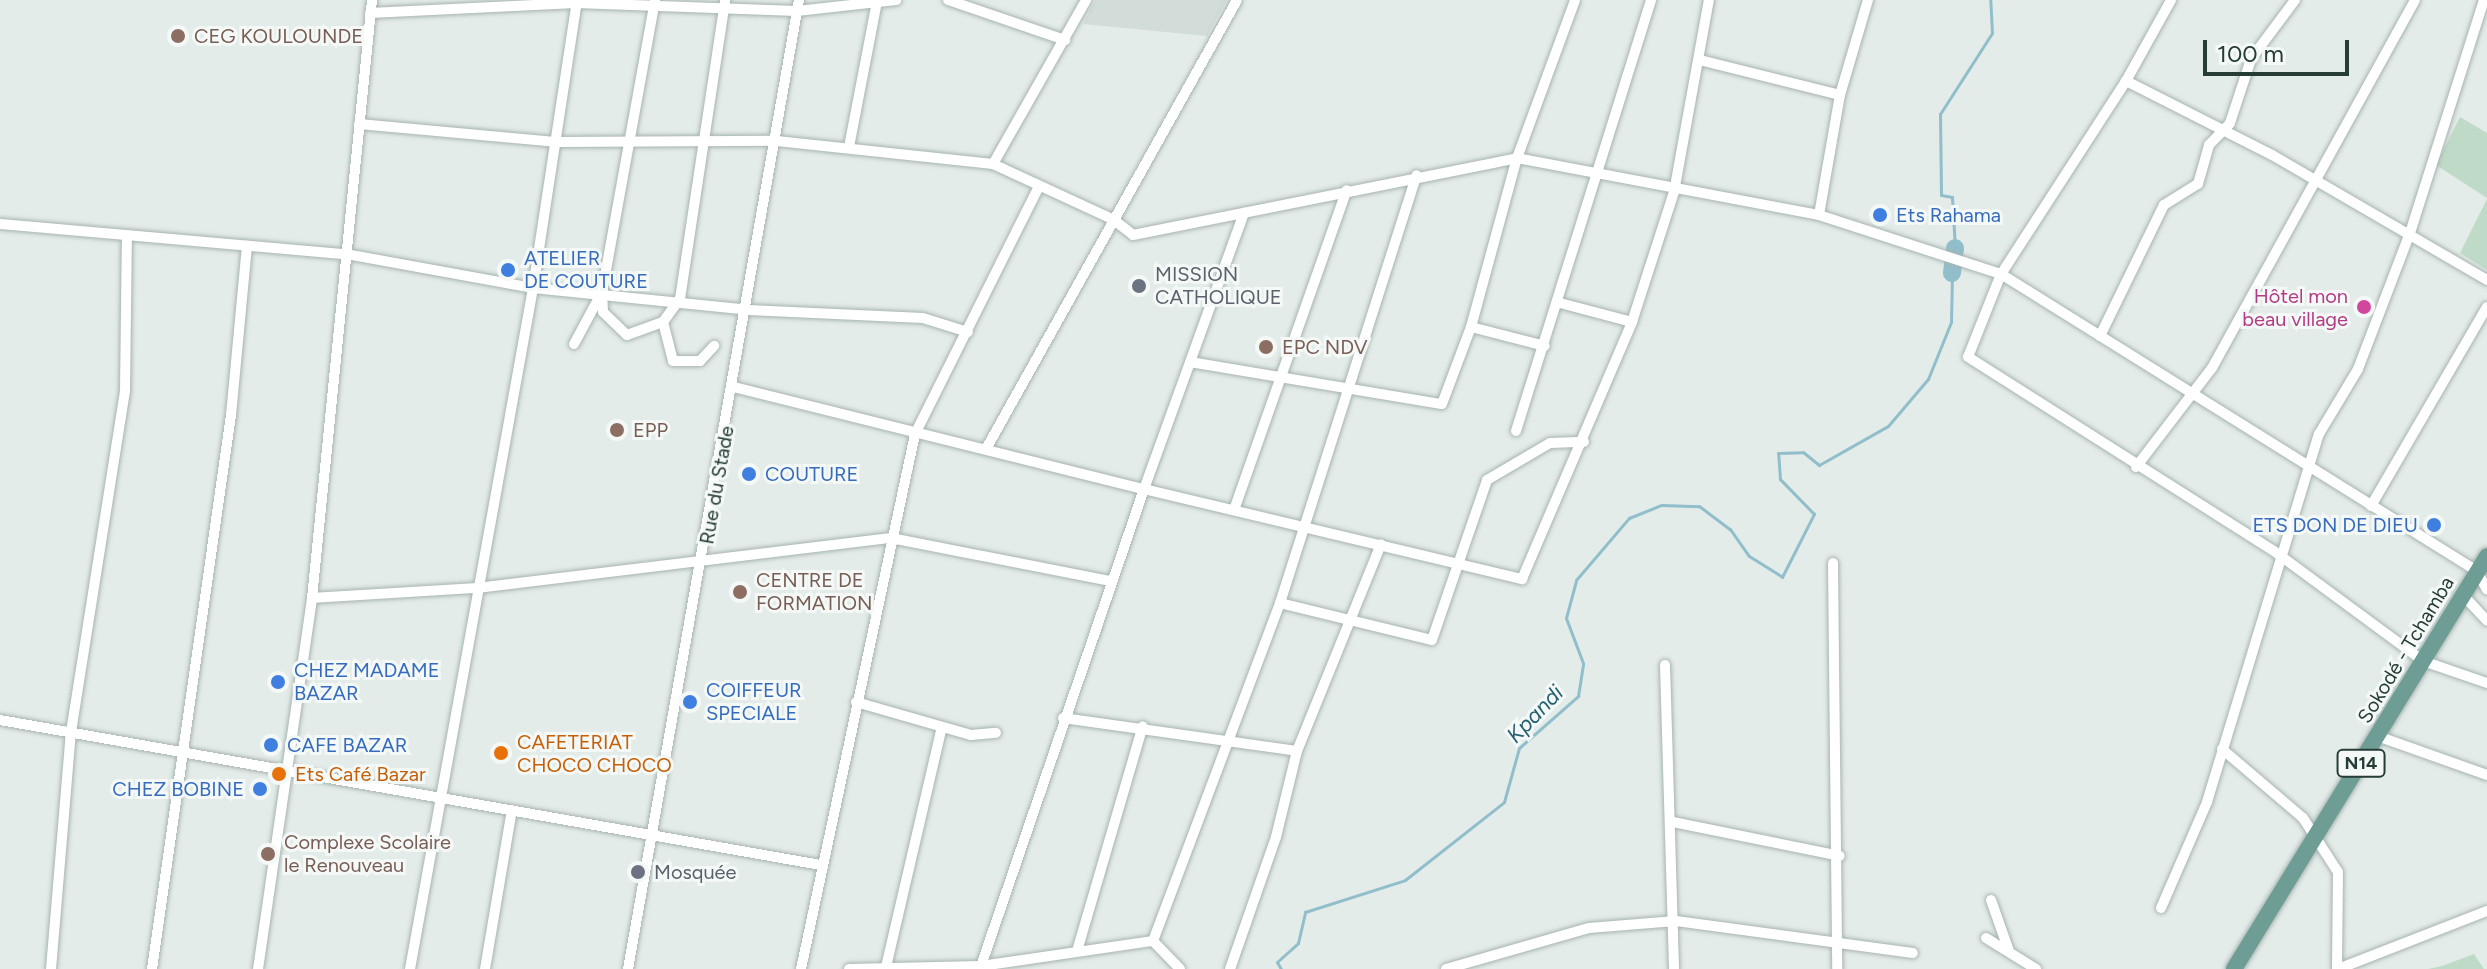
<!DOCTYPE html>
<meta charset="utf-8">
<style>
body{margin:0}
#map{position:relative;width:2487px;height:969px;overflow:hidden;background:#e4ece9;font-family:Figtree,sans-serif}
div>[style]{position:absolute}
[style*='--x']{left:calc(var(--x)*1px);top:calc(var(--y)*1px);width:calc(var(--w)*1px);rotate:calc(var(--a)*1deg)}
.built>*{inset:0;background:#d2dcd8}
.green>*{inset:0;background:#bfdbc8}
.stream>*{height:3px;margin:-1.5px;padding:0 1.5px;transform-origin:1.5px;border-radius:1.5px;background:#91becb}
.river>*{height:18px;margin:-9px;padding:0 9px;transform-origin:9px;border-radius:9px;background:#91becb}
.roads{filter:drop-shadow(0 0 2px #a7b4b0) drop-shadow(0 0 2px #a7b4b0)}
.street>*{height:10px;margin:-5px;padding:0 5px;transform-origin:5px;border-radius:5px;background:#fff}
.primary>*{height:16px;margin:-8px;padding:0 8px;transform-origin:8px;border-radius:8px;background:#6d9d94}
.dots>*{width:22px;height:22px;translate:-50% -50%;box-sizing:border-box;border:4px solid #f4f9f7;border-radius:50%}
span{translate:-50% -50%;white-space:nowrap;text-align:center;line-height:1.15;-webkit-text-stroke:6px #f4f9f7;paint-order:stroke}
.shield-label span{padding:2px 6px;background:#f4f9f7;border:2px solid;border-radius:6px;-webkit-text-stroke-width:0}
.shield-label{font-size:18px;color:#253c37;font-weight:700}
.education-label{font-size:20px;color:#785e54}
.left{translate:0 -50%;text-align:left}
.shop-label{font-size:20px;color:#366cbe}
.right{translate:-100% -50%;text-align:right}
.worship-label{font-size:20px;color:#5b616d}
.hotel-label{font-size:20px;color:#b23c85}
.street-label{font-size:20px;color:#253c37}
.food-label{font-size:20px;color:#c56008}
.water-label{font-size:22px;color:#255f72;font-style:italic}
.scale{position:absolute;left:2203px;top:40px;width:146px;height:36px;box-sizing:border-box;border:4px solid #253c37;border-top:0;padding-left:10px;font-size:24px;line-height:28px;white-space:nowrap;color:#253c37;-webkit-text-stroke:6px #f4f9f7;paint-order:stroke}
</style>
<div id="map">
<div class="built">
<i style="clip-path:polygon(1095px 0,1227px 0,1207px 36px,1083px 24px)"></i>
</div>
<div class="green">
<i style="clip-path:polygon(2460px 117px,2487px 133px,2487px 198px,2436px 165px)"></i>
<i style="clip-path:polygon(2487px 199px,2487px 270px,2460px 253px)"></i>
<i style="clip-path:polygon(2474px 954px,2484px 969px,2428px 969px,2442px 966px)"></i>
</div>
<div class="stream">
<i style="--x:1955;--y:248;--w:51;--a:-93.4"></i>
<i style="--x:1952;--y:197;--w:11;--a:-170"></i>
<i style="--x:1941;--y:195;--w:81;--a:-90.7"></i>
<i style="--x:1940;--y:114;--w:96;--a:-57.3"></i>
<i style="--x:1992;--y:33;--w:33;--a:-93"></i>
<i style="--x:1281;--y:969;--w:8;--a:-120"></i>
<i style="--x:1277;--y:962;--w:28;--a:-42"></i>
<i style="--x:1298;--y:943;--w:32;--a:-77"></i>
<i style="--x:1305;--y:912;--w:105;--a:-17.7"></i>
<i style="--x:1405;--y:880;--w:126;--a:-38.2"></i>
<i style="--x:1504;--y:802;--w:56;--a:-74.5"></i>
<i style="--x:1519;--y:748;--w:79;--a:-41.4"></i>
<i style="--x:1578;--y:696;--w:33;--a:-81"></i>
<i style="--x:1583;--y:663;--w:48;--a:-110.7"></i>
<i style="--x:1566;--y:618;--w:39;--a:-75"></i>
<i style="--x:1576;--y:580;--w:82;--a:-49.5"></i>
<i style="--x:1629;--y:518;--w:35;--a:-22"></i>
<i style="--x:1662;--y:505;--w:37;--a:2"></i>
<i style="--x:1699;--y:506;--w:39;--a:37"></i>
<i style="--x:1730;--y:529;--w:33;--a:55"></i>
<i style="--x:1749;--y:556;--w:39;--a:32"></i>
<i style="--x:1782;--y:577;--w:71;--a:-63.1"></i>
<i style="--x:1814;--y:514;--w:49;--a:-134.2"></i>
<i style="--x:1780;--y:479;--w:26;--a:-94"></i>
<i style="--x:1778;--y:453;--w:25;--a:-2"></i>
<i style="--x:1803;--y:452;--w:21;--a:39"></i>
<i style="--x:1819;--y:465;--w:79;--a:-29.5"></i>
<i style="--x:1888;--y:426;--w:62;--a:-49.6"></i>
<i style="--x:1928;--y:379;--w:61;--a:-68"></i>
<i style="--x:1951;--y:322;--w:49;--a:-88.8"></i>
</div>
<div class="river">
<i style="--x:1952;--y:273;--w:25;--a:-83"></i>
</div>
<div class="roads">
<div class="street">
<i style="--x:948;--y:0;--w:124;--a:18.9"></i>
<i style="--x:370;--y:13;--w:206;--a:-2.8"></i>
<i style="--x:576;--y:3;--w:221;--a:2.1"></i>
<i style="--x:797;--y:11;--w:100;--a:-6.3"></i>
<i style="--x:1700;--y:60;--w:144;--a:14"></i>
<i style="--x:2126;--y:81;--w:93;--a:-60.9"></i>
<i style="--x:359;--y:124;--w:197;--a:5.2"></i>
<i style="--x:555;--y:142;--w:222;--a:-0.3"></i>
<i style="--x:777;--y:141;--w:217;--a:6.1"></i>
<i style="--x:993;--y:164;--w:133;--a:24.8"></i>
<i style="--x:1114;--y:220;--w:24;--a:38"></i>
<i style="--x:1133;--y:235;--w:392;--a:-11.3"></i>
<i style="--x:1517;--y:158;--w:168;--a:-69.8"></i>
<i style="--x:849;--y:147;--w:143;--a:-79.1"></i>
<i style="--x:993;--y:164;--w:189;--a:-60.4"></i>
<i style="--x:1244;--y:213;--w:294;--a:109.9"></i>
<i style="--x:1144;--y:489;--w:389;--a:13.4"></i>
<i style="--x:1522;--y:579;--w:280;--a:-66.8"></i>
<i style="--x:1632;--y:322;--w:137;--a:-72.1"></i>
<i style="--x:1674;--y:192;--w:195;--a:-79.7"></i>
<i style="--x:1819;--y:215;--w:122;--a:-80.1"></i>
<i style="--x:1840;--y:95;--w:99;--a:-73.6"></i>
<i style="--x:0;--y:224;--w:347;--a:5"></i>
<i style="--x:346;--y:254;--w:190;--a:10.3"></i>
<i style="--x:533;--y:288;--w:216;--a:5.8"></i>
<i style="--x:748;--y:310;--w:175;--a:2.6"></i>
<i style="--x:923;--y:318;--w:47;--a:17.3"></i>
<i style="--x:2487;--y:280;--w:249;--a:-149.8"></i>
<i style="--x:2272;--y:155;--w:164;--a:-153.1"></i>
<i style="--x:2126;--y:81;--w:230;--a:122.9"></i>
<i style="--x:2001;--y:274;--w:89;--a:111.7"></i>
<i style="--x:1968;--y:357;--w:367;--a:32.4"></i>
<i style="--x:2278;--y:554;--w:180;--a:36.4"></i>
<i style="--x:2423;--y:661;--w:68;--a:19"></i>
<i style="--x:602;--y:292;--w:20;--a:87"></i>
<i style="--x:603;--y:312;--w:33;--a:44"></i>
<i style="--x:627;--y:335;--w:38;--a:-20"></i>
<i style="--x:663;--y:322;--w:29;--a:-54"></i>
<i style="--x:680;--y:299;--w:302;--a:-81.4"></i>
<i style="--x:1560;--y:303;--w:74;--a:14.8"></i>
<i style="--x:663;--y:322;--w:40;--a:75.6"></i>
<i style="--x:673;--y:361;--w:27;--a:0"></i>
<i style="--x:700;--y:361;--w:21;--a:-47"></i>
<i style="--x:1471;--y:327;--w:76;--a:14.4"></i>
<i style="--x:2100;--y:336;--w:146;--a:-64"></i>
<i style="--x:2164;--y:205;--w:40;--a:-32"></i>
<i style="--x:2198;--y:184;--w:41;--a:-74.2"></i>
<i style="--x:2209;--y:145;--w:30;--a:-46"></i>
<i style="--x:2230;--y:123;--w:67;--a:-71.8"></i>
<i style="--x:2251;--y:59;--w:74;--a:-53.3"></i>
<i style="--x:574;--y:344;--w:59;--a:-61.7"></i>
<i style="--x:602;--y:292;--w:297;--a:-79.7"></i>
<i style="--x:1190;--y:362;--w:255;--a:9.5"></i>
<i style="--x:1442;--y:404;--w:82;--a:-69.4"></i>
<i style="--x:1471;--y:327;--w:175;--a:-74.8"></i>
<i style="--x:1517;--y:158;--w:307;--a:10.7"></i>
<i style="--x:1819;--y:215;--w:191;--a:18"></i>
<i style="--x:2001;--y:274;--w:561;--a:31.96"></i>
<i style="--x:2477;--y:571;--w:21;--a:62"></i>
<i style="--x:734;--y:387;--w:422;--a:14"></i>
<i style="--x:1144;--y:489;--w:504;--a:108.87"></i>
<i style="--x:1516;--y:431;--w:452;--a:-72.6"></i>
<i style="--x:986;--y:449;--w:514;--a:-60.79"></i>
<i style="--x:2136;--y:467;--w:125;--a:-52.5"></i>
<i style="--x:2212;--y:368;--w:420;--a:-61.1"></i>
<i style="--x:2371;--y:506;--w:230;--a:-59.8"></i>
<i style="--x:1234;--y:510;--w:339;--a:-70.6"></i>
<i style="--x:1833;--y:563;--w:406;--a:89.4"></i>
<i style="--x:2463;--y:595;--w:35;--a:47"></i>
<i style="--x:312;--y:598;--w:165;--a:-3.5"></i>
<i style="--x:477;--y:588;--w:417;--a:-6.9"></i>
<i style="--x:891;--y:538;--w:224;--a:11.1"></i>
<i style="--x:1280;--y:603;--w:156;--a:13.7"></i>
<i style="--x:1432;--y:640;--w:169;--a:-71"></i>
<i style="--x:1487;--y:480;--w:73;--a:-30.4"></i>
<i style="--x:1550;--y:443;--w:34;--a:-2"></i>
<i style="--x:1665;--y:665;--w:304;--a:88.3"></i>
<i style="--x:856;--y:702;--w:120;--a:16"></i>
<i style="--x:971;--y:735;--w:25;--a:-5"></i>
<i style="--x:1063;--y:718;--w:236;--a:8"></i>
<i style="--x:0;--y:720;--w:834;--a:10.02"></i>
<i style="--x:2377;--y:736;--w:117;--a:19.5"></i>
<i style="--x:2222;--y:749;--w:106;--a:40.4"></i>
<i style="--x:2303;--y:818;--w:64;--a:57.1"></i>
<i style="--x:2338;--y:872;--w:97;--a:90.6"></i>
<i style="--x:1673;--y:822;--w:170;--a:11.5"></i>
<i style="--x:1991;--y:900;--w:54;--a:70.6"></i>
<i style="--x:2161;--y:908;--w:116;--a:-66.5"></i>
<i style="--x:2207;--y:802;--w:385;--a:-73.1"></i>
<i style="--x:2319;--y:434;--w:76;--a:-59"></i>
<i style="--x:2358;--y:369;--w:146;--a:-69.1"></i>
<i style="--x:2410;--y:233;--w:244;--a:-72.4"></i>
<i style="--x:1986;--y:938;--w:59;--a:31.8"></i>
<i style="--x:1153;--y:941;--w:361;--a:-69.4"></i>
<i style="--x:1280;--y:603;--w:449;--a:-72.3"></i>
<i style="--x:1153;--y:941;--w:39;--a:46"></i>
<i style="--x:1077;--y:951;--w:234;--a:-73.7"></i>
<i style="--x:886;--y:967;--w:246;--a:-76.9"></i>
<i style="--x:51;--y:969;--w:238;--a:-85.2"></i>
<i style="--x:71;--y:732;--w:345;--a:-81"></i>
<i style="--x:125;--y:391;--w:156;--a:-89.3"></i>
<i style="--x:152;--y:969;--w:560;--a:-81.88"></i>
<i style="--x:231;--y:415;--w:170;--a:-84.6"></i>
<i style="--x:258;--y:969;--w:375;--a:-81.7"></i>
<i style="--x:312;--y:598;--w:601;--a:-84.27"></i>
<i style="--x:410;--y:969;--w:692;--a:-79.76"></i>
<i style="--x:533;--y:288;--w:291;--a:-81.3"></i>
<i style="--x:485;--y:969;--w:161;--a:-80.4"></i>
<i style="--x:628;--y:969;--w:984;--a:-79.99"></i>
<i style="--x:801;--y:969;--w:547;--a:-77.97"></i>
<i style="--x:915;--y:434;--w:277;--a:-63.4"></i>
<i style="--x:849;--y:969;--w:132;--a:-1.3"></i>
<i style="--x:981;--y:966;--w:174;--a:-8.3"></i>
<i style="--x:1230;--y:969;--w:140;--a:-70.8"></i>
<i style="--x:1276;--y:837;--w:89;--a:-76.3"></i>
<i style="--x:1297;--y:751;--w:223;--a:-67.9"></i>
<i style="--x:1446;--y:969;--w:149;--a:-16"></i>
<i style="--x:1589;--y:928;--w:87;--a:-4.6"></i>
<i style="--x:1676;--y:921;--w:239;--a:7.7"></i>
<i style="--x:2338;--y:969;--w:160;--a:-21.3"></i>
</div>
<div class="primary">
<i style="--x:2234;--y:969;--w:484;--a:-58.5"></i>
</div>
</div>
<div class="dots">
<i style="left:178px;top:36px;background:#8d6e63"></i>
<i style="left:1880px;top:215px;background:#3f7fe0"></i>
<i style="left:508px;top:270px;background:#3f7fe0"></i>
<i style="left:1139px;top:286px;background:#6b7280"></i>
<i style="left:2364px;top:307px;background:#d1479c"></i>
<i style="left:1266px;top:347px;background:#8d6e63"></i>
<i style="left:617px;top:430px;background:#8d6e63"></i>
<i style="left:749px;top:474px;background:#3f7fe0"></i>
<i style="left:2434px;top:525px;background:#3f7fe0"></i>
<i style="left:740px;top:592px;background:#8d6e63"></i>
<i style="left:278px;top:682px;background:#3f7fe0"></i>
<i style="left:690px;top:702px;background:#3f7fe0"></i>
<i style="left:271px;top:745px;background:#3f7fe0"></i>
<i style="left:501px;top:753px;background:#e8710a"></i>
<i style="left:279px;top:774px;background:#e8710a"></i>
<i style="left:260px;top:789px;background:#3f7fe0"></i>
<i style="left:268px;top:854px;background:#8d6e63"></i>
<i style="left:638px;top:872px;background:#6b7280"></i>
</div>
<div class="shield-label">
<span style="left:2361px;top:763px">N14</span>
</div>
<div class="education-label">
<span class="left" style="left:194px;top:36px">CEG KOULOUNDE</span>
<span class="left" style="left:1282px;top:347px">EPC NDV</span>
<span class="left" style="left:633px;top:430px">EPP</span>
<span class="left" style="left:756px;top:592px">CENTRE DE<br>FORMATION</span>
<span class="left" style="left:284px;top:854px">Complexe Scolaire<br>le Renouveau</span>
</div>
<div class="shop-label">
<span class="left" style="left:1896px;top:215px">Ets Rahama</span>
<span class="left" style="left:524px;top:270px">ATELIER<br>DE COUTURE</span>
<span class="left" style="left:765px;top:474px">COUTURE</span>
<span class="right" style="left:2418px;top:525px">ETS DON DE DIEU</span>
<span class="left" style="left:294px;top:682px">CHEZ MADAME<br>BAZAR</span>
<span class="left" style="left:706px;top:702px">COIFFEUR<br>SPECIALE</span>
<span class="left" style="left:287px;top:745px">CAFE BAZAR</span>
<span class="right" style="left:244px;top:789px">CHEZ BOBINE</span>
</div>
<div class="worship-label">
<span class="left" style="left:1155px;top:286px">MISSION<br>CATHOLIQUE</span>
<span class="left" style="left:654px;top:872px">Mosquée</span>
</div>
<div class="hotel-label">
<span class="right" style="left:2348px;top:308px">Hôtel mon<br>beau village</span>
</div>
<div class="street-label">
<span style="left:717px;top:485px;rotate:-80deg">Rue du Stade</span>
<span style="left:2406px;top:650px;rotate:-59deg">Sokodé - Tchamba</span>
</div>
<div class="food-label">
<span class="left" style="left:517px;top:754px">CAFETERIAT<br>CHOCO CHOCO</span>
<span class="left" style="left:295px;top:774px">Ets Café Bazar</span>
</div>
<div class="water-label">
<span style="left:1535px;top:714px;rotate:-46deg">Kpandi</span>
</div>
<div class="scale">100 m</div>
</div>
